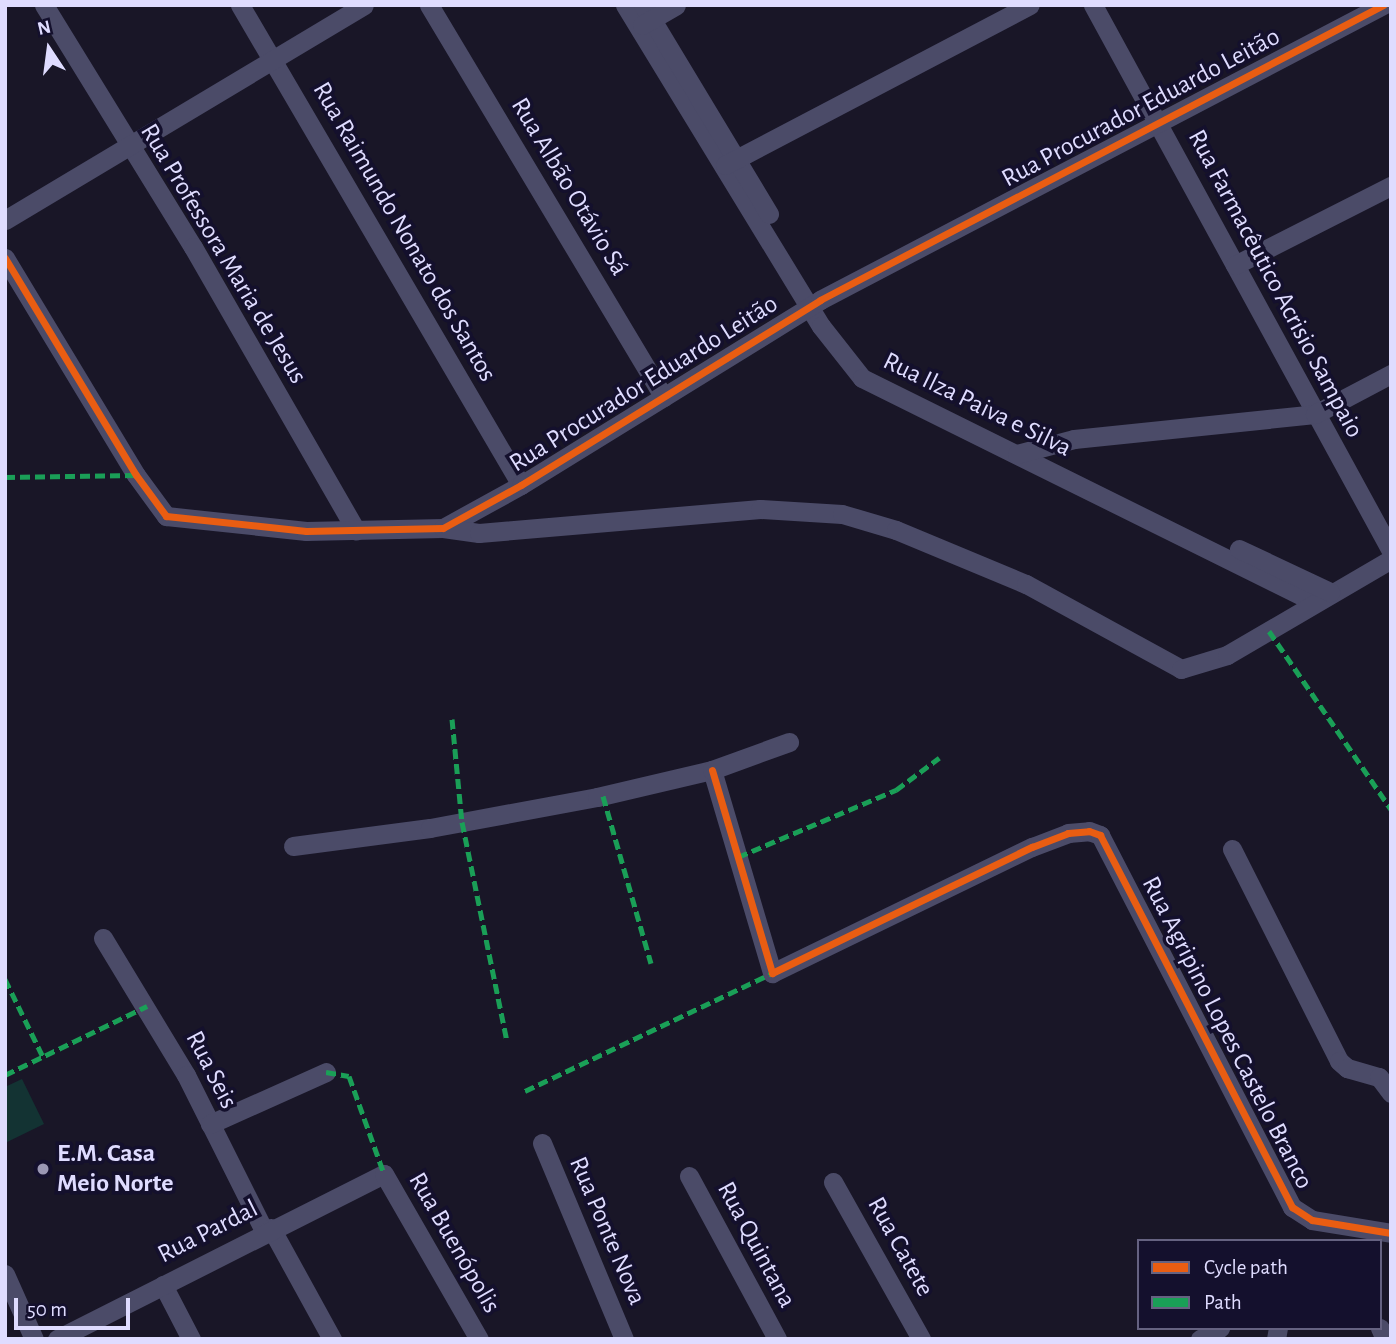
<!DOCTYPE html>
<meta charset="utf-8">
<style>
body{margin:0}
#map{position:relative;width:1396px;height:1344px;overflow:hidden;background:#191627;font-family:"Alegreya Sans",sans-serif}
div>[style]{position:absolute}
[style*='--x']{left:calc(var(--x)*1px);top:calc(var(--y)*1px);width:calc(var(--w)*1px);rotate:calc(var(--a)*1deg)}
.green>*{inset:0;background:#133333}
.minor>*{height:19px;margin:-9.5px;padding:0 9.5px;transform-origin:9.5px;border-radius:9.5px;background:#4b4b68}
.quiet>*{height:5px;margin-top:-2.5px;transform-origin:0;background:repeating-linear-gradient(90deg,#1a9f57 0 10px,transparent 0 15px)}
.cycleway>*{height:7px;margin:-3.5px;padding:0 3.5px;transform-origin:3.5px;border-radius:3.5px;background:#e95d12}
.dots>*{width:19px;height:19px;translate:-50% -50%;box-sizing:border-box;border:4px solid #14102d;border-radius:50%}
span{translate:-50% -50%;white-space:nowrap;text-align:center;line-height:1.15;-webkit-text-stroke:7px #14102d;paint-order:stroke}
.street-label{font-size:26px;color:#dfdcff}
.poi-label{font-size:26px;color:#dfdcff;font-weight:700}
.left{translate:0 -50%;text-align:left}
.frame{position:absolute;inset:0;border:7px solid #dfdcff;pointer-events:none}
.legend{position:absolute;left:1137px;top:1239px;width:245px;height:91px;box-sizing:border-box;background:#14102d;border:2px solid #656281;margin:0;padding:9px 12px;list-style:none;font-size:21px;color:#dfdcff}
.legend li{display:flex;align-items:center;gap:14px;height:35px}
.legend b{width:35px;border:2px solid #656281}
.north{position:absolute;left:14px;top:14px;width:70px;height:70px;-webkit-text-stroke:5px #14102d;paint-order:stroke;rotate:347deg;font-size:19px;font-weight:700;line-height:28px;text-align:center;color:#dfdcff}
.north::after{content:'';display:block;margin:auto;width:24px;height:32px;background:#dfdcff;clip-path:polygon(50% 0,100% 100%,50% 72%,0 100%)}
.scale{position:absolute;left:14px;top:1298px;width:116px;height:32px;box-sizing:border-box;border:4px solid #dfdcff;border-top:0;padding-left:9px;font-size:21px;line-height:24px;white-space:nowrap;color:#dfdcff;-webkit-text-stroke:5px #14102d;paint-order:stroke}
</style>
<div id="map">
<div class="green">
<i style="clip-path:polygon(22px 1079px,44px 1124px,5px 1143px,5px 1087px)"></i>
</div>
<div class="minor">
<i style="--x:44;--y:5;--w:284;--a:58.4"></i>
<i style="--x:193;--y:247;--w:327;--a:60.1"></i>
<i style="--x:240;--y:5;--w:556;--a:59.65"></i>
<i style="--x:429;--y:5;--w:457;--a:59.1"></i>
<i style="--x:625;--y:5;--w:376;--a:58.6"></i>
<i style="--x:821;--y:326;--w:66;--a:51.7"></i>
<i style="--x:862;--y:378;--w:504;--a:26.36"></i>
<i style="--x:643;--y:5;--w:244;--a:58.9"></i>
<i style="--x:1093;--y:5;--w:622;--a:61.37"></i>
<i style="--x:642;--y:25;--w:39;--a:-30"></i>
<i style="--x:725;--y:165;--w:344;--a:-27.7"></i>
<i style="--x:5;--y:220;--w:418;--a:-30.9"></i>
<i style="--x:5;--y:258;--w:253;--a:58.9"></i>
<i style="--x:136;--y:475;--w:51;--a:53.8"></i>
<i style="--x:166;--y:516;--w:141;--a:6.1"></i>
<i style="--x:306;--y:531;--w:137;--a:-1.3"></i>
<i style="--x:443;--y:528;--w:89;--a:-28.9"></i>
<i style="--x:521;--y:485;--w:352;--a:-31.7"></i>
<i style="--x:820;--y:300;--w:636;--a:-27.65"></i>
<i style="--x:1235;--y:265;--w:175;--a:-26.9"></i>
<i style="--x:1017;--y:454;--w:59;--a:-14.7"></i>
<i style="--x:1074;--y:439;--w:242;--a:-5.9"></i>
<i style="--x:1315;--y:414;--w:86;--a:-27.8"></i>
<i style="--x:443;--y:528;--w:36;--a:8"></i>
<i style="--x:479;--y:533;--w:282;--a:-4.9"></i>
<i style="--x:760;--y:509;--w:82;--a:3.5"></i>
<i style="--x:842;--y:514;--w:56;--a:16.5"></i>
<i style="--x:896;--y:530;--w:141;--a:22.6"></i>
<i style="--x:1026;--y:584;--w:177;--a:28.7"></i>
<i style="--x:1181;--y:669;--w:48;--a:-16.9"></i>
<i style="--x:1227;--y:655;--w:190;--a:-30.3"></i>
<i style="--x:1239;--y:549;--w:101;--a:25.3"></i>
<i style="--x:712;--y:770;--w:212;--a:73.5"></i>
<i style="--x:772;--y:973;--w:289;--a:-25.9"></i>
<i style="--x:1032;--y:847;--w:39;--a:-21"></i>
<i style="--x:1068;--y:833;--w:21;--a:-5"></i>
<i style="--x:1089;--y:831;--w:12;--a:20"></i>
<i style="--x:1100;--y:835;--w:419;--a:62.7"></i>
<i style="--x:1292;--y:1207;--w:24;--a:33"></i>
<i style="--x:1312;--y:1220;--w:80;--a:9.3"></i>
<i style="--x:293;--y:846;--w:138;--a:-7.5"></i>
<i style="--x:430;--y:828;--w:170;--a:-10.5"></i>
<i style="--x:597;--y:797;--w:118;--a:-13.2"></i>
<i style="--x:712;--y:770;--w:82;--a:-20"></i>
<i style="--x:1232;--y:849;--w:237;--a:63.2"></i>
<i style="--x:1339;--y:1061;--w:11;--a:41"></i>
<i style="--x:1347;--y:1068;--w:33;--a:16"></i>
<i style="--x:1379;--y:1077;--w:20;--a:53"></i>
<i style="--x:103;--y:938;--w:160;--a:58.8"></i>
<i style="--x:186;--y:1075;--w:174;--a:63.4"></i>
<i style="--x:210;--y:1124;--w:127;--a:-24.1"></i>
<i style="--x:542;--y:1143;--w:212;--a:67.3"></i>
<i style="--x:689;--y:1176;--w:185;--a:61.6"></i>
<i style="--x:833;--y:1182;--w:180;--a:60.7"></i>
<i style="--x:271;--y:1228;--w:127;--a:61.2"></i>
<i style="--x:5;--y:1274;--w:71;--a:66"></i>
<i style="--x:163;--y:1285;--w:61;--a:62.6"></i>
<i style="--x:1380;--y:1328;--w:12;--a:66"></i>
<i style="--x:57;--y:1339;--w:366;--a:-26.8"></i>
<i style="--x:384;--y:1174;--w:190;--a:60.1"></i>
<i style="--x:1200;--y:1339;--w:23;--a:-29"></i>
<i style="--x:1276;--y:1339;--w:11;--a:-80"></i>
</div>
<div class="quiet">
<i style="--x:5;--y:477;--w:131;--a:-0.9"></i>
<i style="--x:1269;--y:631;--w:216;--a:55.6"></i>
<i style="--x:452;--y:719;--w:103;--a:84.5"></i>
<i style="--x:462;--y:822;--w:224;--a:78.4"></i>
<i style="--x:603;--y:796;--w:174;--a:74"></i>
<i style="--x:738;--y:857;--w:172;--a:-23"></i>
<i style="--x:896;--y:790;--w:54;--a:-36.7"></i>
<i style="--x:5;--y:979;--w:87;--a:64"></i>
<i style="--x:326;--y:1072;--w:23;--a:10"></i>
<i style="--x:349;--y:1076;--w:104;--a:70.3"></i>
<i style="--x:5;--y:1075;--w:158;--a:-25.9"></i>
<i style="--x:525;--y:1091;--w:274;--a:-25.5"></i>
</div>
<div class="cycleway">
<i style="--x:5;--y:258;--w:253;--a:58.9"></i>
<i style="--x:136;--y:475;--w:51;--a:53.8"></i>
<i style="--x:166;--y:516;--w:141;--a:6.1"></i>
<i style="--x:306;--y:531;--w:137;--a:-1.3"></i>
<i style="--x:443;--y:528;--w:89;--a:-28.9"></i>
<i style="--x:521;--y:485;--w:352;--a:-31.7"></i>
<i style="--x:820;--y:300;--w:636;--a:-27.65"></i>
<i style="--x:712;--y:770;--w:212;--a:73.5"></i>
<i style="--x:772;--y:973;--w:289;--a:-25.9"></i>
<i style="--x:1032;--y:847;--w:39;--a:-21"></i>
<i style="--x:1068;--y:833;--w:21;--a:-5"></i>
<i style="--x:1089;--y:831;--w:12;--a:20"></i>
<i style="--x:1100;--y:835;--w:419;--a:62.7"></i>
<i style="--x:1292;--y:1207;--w:24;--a:33"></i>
<i style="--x:1312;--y:1220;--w:80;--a:9.3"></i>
</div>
<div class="dots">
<i style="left:43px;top:1169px;background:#9a97b3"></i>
</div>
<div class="street-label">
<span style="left:1141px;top:108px;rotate:-28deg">Rua Procurador Eduardo Leitão</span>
<span style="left:569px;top:187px;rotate:59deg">Rua Albão Otávio Sá</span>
<span style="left:404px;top:232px;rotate:60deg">Rua Raimundo Nonato dos Santos</span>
<span style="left:223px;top:254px;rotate:59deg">Rua Professora Maria de Jesus</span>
<span style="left:1275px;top:284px;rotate:62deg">Rua Farmacêutico Acrisio Sampaio</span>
<span style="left:644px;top:384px;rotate:-32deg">Rua Procurador Eduardo Leitão</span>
<span style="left:977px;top:405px;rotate:26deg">Rua Ilza Paiva e Silva</span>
<span style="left:1227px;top:1033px;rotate:63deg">Rua Agripino Lopes Castelo Branco</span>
<span style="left:211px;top:1070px;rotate:63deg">Rua Seis</span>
<span style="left:607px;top:1231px;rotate:67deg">Rua Ponte Nova</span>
<span style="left:208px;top:1232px;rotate:-27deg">Rua Pardal</span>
<span style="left:454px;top:1243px;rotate:60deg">Rua Buenópolis</span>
<span style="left:756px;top:1245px;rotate:62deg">Rua Quintana</span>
<span style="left:900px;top:1247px;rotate:61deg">Rua Catete</span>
</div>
<div class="poi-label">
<span class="left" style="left:57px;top:1169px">E.M. Casa<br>Meio Norte</span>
</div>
<div class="frame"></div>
<ul class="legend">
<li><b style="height:9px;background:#e95d12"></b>Cycle path</li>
<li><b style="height:9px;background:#1a9f57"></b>Path</li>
</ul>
<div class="north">N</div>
<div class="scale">50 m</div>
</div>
